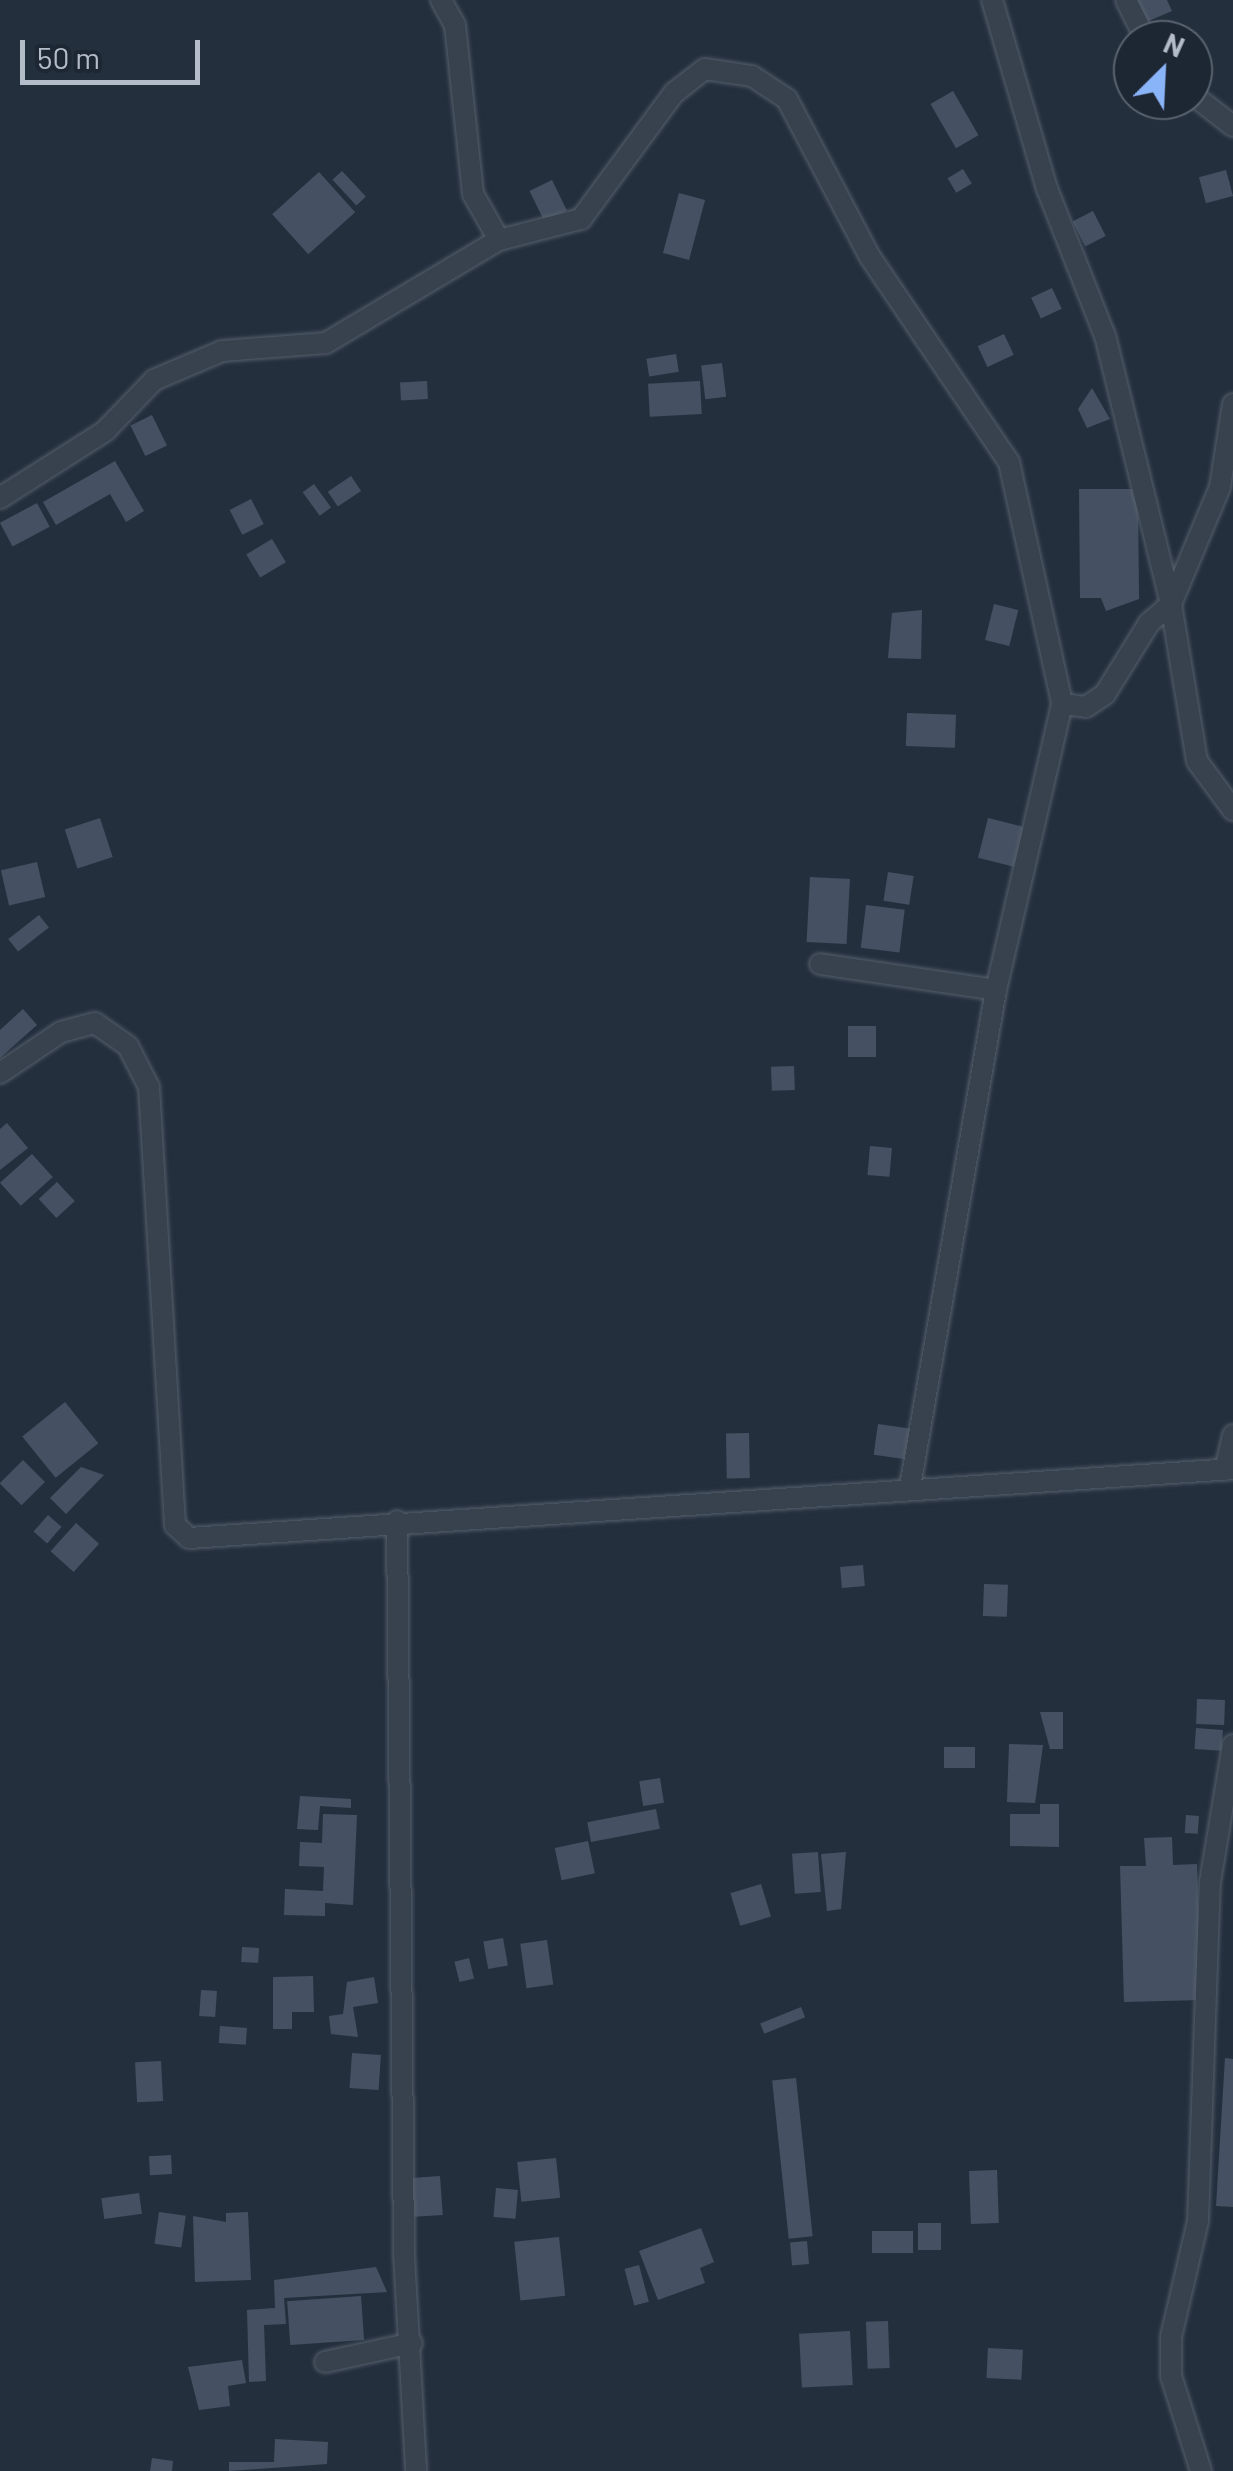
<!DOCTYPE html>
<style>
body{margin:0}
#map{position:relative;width:1233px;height:2471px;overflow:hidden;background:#242f3e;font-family:Barlow,sans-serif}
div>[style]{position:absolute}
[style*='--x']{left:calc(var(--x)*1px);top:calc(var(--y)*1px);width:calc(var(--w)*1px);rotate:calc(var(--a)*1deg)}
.building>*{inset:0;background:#455162;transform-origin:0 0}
.roads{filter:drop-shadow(0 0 2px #565f6c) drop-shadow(0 0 2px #565f6c)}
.minor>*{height:20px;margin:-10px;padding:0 10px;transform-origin:10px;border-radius:10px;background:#38414e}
span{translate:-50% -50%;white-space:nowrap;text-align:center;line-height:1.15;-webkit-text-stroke:9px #1d2633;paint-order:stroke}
.north{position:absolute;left:1113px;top:20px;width:100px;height:100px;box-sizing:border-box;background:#1d2633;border:2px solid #59626f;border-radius:50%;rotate:24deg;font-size:28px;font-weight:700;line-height:40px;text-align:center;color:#b4bcc9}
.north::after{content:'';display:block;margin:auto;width:35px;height:45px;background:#8ab4f8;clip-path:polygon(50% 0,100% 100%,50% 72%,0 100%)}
.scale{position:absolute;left:20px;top:40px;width:180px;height:45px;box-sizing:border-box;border:5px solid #b4bcc9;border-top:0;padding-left:12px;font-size:30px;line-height:35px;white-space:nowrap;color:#b4bcc9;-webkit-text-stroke:8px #1d2633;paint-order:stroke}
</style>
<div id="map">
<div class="building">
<i style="clip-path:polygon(1135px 0,1167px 0,1172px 11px,1144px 23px)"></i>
<i style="left:953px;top:91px;width:51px;height:26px;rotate:60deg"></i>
<i style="left:963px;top:169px;width:17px;height:18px;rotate:59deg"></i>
<i style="left:1226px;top:170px;width:27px;height:28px;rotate:75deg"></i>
<i style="left:342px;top:171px;width:35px;height:13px;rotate:47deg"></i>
<i style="left:319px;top:172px;width:54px;height:63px;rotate:48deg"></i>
<i style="left:552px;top:180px;width:34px;height:25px;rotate:64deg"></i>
<i style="left:679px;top:193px;width:27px;height:62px;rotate:15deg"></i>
<i style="left:1093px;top:211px;width:28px;height:23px;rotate:63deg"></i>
<i style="left:1052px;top:288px;width:23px;height:23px;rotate:65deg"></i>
<i style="left:1004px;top:334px;width:23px;height:29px;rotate:65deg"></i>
<i style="left:676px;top:354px;width:18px;height:30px;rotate:81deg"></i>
<i style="left:722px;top:363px;width:34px;height:21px;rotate:83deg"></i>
<i style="left:427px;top:381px;width:18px;height:27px;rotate:87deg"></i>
<i style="left:700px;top:381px;width:33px;height:52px;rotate:87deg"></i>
<i style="clip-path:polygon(1092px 388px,1110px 419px,1087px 428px,1078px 409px)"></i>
<i style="left:152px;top:415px;width:34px;height:24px;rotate:64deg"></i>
<i style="clip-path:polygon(115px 461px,144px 511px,126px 522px,110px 494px,56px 525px,43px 502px)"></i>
<i style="left:351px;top:476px;width:18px;height:28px;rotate:56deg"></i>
<i style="left:314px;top:484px;width:29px;height:14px;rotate:54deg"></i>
<i style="clip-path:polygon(1079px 489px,1138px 489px,1139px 599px,1106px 611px,1101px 598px,1080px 598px)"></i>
<i style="left:251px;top:499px;width:28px;height:24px;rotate:63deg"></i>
<i style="left:37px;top:503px;width:27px;height:42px;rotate:62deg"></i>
<i style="left:272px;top:539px;width:27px;height:30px;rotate:59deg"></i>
<i style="left:994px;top:604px;width:25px;height:37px;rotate:14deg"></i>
<i style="clip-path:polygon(922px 610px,921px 659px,888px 658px,892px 613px)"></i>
<i style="left:907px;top:713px;width:49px;height:33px;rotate:2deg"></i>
<i style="left:100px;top:818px;width:41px;height:37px;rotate:72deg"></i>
<i style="left:988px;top:818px;width:41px;height:41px;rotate:14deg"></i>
<i style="left:37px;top:862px;width:36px;height:37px;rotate:77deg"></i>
<i style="left:888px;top:872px;width:26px;height:29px;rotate:9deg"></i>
<i style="left:810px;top:877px;width:40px;height:65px;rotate:3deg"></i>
<i style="left:866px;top:905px;width:39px;height:43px;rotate:7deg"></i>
<i style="left:39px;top:915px;width:16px;height:39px;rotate:52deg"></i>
<i style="clip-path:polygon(23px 1009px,37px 1025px,0 1058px,0 1030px)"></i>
<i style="left:848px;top:1026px;width:28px;height:31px"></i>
<i style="left:794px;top:1066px;width:24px;height:23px;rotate:88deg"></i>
<i style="clip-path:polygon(7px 1123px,28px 1148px,0 1170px,0 1129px)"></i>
<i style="left:870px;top:1146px;width:22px;height:29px;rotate:5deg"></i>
<i style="left:32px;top:1154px;width:31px;height:43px;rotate:48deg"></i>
<i style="left:57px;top:1182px;width:26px;height:25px;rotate:47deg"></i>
<i style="left:65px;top:1402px;width:53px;height:55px;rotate:51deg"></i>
<i style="left:878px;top:1424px;width:41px;height:31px;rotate:8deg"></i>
<i style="left:749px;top:1433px;width:45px;height:23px;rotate:89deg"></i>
<i style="left:23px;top:1460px;width:31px;height:33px;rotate:45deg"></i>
<i style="clip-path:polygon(81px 1467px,104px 1475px,66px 1514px,50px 1498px)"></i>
<i style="left:48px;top:1515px;width:18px;height:22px;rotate:41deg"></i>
<i style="left:76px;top:1523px;width:31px;height:38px;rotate:42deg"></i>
<i style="left:863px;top:1565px;width:21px;height:23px;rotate:85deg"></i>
<i style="left:984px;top:1584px;width:24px;height:32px;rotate:2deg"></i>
<i style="left:1197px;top:1699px;width:28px;height:25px;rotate:2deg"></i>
<i style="clip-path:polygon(1040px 1712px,1063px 1712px,1063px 1749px,1050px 1749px)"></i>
<i style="left:1196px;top:1728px;width:27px;height:21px;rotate:4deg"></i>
<i style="clip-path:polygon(1009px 1744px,1043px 1745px,1035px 1803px,1007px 1802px)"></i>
<i style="left:944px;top:1747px;width:31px;height:21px"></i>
<i style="left:660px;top:1778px;width:25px;height:21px;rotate:81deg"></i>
<i style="clip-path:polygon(300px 1796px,351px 1799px,351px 1808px,320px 1806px,318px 1830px,297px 1829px)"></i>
<i style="clip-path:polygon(1040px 1804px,1059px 1804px,1059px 1847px,1010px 1846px,1010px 1814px,1040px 1814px)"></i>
<i style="left:656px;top:1809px;width:20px;height:70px;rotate:79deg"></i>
<i style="clip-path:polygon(323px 1814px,357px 1815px,353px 1905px,325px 1903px,325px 1916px,284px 1915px,285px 1889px,323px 1891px,324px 1867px,299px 1866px,300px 1842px,322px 1843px)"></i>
<i style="left:1186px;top:1815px;width:13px;height:18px;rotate:4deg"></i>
<i style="clip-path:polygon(1172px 1837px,1173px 1865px,1197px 1864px,1201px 2000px,1124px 2002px,1120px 1866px,1146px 1866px,1144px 1838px)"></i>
<i style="left:588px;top:1841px;width:33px;height:34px;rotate:78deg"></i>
<i style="left:818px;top:1852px;width:40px;height:26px;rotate:86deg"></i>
<i style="clip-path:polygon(846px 1852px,841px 1909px,827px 1911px,821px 1854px)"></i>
<i style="left:761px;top:1884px;width:34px;height:32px;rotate:73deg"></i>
<i style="left:503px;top:1938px;width:28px;height:20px;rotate:80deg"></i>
<i style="left:547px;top:1940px;width:45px;height:27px;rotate:82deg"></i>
<i style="left:242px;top:1947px;width:17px;height:15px;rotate:3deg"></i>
<i style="left:469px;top:1958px;width:21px;height:15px;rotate:76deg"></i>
<i style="clip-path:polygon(313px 1976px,314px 2012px,292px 2012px,292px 2029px,273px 2029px,273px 1977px)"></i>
<i style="clip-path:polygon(374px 1977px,378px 2003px,353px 2007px,358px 2037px,331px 2034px,329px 2016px,343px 2014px,347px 1982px)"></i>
<i style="left:201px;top:1990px;width:16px;height:26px;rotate:4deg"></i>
<i style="left:801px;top:2007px;width:11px;height:44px;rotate:68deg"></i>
<i style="left:220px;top:2026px;width:27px;height:17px;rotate:4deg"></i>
<i style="left:352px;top:2053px;width:29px;height:35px;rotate:4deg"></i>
<i style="clip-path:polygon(1225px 2058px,1233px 2059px,1233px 2207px,1216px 2206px)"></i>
<i style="left:161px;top:2061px;width:40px;height:26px;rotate:87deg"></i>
<i style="left:796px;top:2078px;width:159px;height:24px;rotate:84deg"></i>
<i style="left:171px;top:2155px;width:19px;height:22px;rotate:87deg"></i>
<i style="left:556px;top:2158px;width:40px;height:39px;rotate:84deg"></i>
<i style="left:997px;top:2170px;width:53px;height:28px;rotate:88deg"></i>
<i style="left:440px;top:2176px;width:39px;height:28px;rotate:86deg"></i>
<i style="left:496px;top:2188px;width:22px;height:29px;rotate:5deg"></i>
<i style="left:139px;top:2193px;width:21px;height:38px;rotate:82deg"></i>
<i style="left:159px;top:2212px;width:27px;height:32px;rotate:8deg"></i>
<i style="clip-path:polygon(248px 2212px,251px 2280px,195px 2282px,193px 2216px,226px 2222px,226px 2213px)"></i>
<i style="left:918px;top:2223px;width:23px;height:27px"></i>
<i style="clip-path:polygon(701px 2228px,714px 2262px,700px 2268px,705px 2283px,658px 2300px,639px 2251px)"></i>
<i style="left:872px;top:2231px;width:41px;height:22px"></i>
<i style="left:559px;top:2237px;width:59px;height:45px;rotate:84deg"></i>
<i style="left:807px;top:2241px;width:23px;height:17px;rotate:85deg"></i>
<i style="left:639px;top:2265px;width:38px;height:15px;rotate:75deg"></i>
<i style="clip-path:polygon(376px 2267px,387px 2292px,284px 2298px,286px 2324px,264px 2325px,266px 2381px,249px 2382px,247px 2310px,275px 2308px,274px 2280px)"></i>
<i style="left:361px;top:2296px;width:44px;height:74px;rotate:86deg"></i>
<i style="left:888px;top:2321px;width:47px;height:22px;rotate:88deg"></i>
<i style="left:850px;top:2331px;width:54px;height:51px;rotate:87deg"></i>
<i style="left:988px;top:2348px;width:35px;height:30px;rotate:3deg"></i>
<i style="clip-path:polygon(242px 2360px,246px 2383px,228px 2386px,230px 2406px,199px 2410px,188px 2367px)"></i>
<i style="clip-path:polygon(275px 2439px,328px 2442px,327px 2464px,229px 2471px,229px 2462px,274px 2462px)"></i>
<i style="clip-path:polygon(152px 2458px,173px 2461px,172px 2471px,150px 2471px)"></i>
</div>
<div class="roads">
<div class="minor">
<i style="--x:441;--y:0;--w:29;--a:61"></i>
<i style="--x:455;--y:25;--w:170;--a:83.9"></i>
<i style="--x:473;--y:194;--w:53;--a:60.5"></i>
<i style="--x:1126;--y:0;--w:45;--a:63.4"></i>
<i style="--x:1193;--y:95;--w:51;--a:37.8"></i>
<i style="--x:1233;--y:404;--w:84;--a:98.9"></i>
<i style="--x:1220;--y:487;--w:127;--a:112.7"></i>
<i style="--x:1171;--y:604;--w:159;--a:80.6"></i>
<i style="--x:1197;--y:761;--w:61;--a:53.7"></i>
<i style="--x:0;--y:498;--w:125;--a:-32.5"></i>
<i style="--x:105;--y:431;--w:71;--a:-46.1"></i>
<i style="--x:154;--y:380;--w:74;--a:-23.1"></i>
<i style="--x:222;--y:351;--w:104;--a:-4.4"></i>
<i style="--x:326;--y:343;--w:201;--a:-30.8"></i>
<i style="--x:499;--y:240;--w:85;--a:-14.4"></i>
<i style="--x:581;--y:219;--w:157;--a:-53.6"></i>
<i style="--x:674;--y:93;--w:39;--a:-38"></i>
<i style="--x:705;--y:69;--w:48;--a:8.5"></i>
<i style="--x:752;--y:76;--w:42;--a:33.3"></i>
<i style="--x:787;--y:99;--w:178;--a:62.3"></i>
<i style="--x:870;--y:257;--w:248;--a:55.9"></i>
<i style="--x:1009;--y:462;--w:248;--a:77.6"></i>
<i style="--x:1062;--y:704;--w:24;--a:7"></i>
<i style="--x:1086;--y:707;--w:23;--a:-34"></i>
<i style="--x:1105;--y:694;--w:84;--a:-58.2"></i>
<i style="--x:1149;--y:623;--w:29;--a:-41"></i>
<i style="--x:1171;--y:604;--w:276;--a:-103.8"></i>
<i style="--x:1105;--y:336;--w:158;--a:-111.5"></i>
<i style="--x:1047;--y:189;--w:197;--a:-106.2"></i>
<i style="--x:820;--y:964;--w:178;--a:8.4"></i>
<i style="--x:0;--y:1073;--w:73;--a:-33.9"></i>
<i style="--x:61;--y:1032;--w:35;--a:-15"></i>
<i style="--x:95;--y:1023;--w:40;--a:34.9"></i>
<i style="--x:128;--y:1046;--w:46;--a:62.9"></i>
<i style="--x:149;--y:1087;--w:439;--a:86.6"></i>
<i style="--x:175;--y:1525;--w:19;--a:43"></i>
<i style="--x:189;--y:1538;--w:1046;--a:-3.78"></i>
<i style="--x:1225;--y:1470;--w:36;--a:-77"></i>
<i style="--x:910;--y:1487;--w:504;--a:-80.18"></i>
<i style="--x:996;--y:990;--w:294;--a:-77"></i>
<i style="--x:397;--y:1521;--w:733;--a:89.45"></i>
<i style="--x:404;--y:2254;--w:217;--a:86.8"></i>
<i style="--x:325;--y:2362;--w:89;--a:-12.3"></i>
<i style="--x:1201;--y:2471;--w:100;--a:-107.5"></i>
<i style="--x:1171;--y:2376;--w:39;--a:-90"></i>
<i style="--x:1171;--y:2337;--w:119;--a:-76.9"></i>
<i style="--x:1198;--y:2221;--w:339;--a:-88"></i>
<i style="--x:1210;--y:1882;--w:139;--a:-80.5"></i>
</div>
</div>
<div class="north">N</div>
<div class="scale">50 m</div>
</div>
